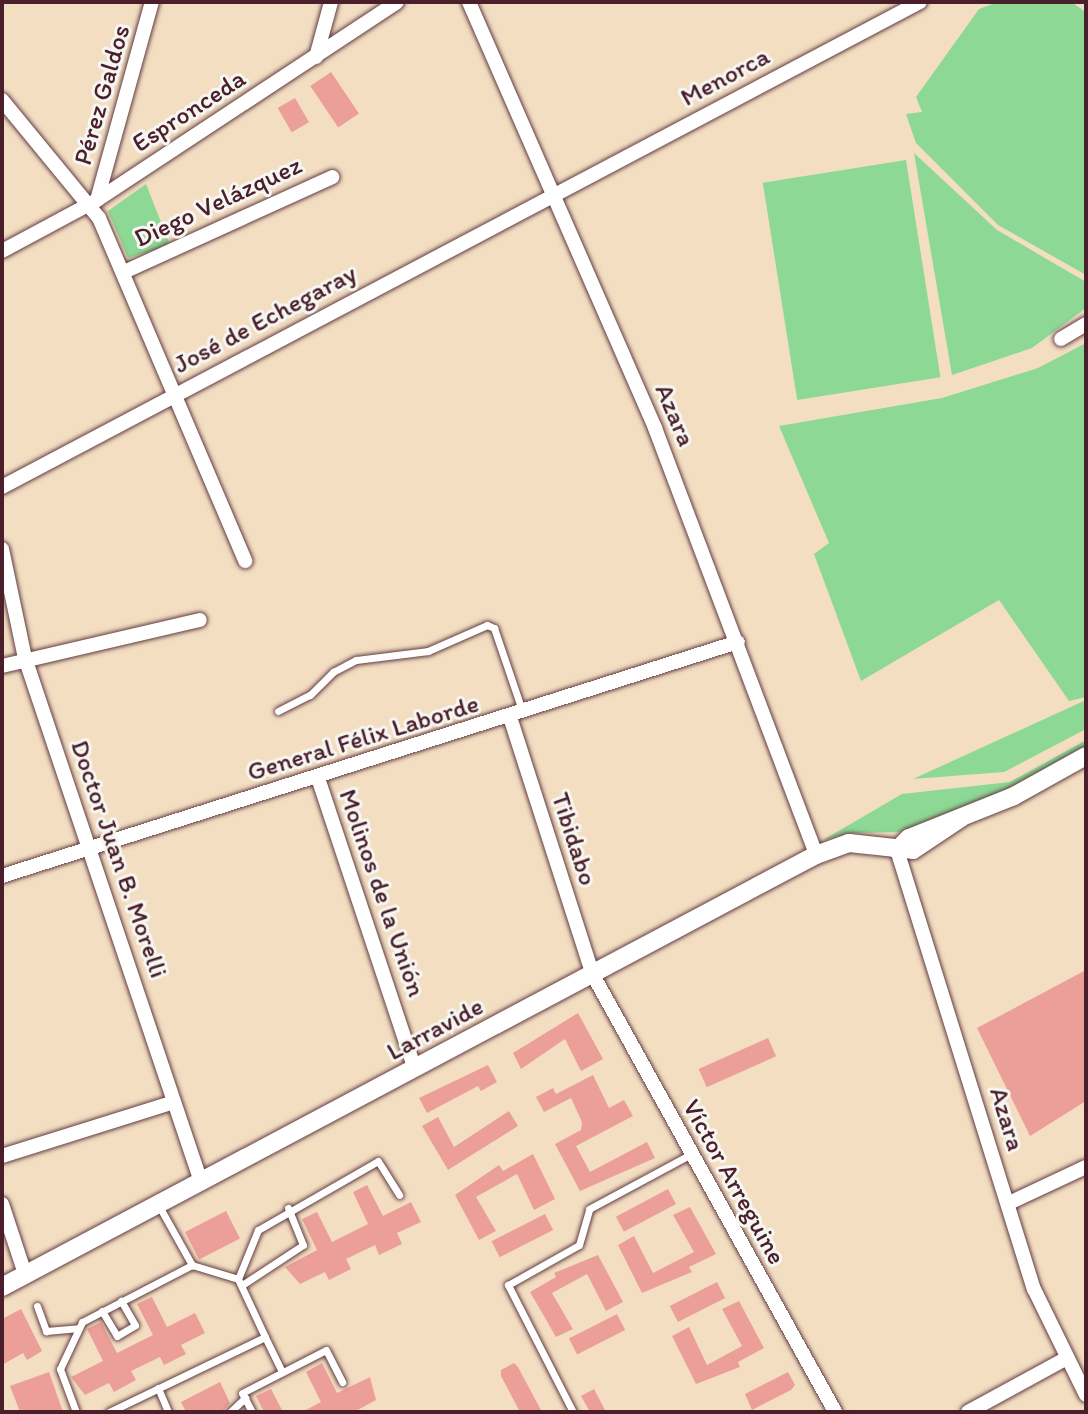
<!DOCTYPE html>
<meta charset="utf-8">
<style>
body{margin:0}
#map{position:relative;width:1088px;height:1414px;overflow:hidden;background:#f3dec2;font-family:Itim,sans-serif}
div>[style]{position:absolute}
[style*='--x']{left:calc(var(--x)*1px);top:calc(var(--y)*1px);width:calc(var(--w)*1px);rotate:calc(var(--a)*1deg)}
.green>*{inset:0;background:#8dd894;transform-origin:0 0}
.building>*{inset:0;background:#ec9f98;transform-origin:0 0}
.roads{filter:drop-shadow(0 0 2px #633c42) drop-shadow(0 0 2px #633c42)}
.service>*{height:7px;margin:-3.5px;padding:0 3.5px;transform-origin:3.5px;border-radius:3.5px;background:#fff}
.minor>*{height:14px;margin:-7px;padding:0 7px;transform-origin:7px;border-radius:7px;background:#fff}
.tertiary>*{height:18px;margin:-9px;padding:0 9px;transform-origin:9px;border-radius:9px;background:#fff}
span{translate:-50% -50%;white-space:nowrap;text-align:center;line-height:1.15;-webkit-text-stroke:6px #f6f6f2;paint-order:stroke}
.street-label{font-size:26px;color:#4a1f2b}
.frame{position:absolute;inset:0;border:4px solid #4a1f2b;pointer-events:none}
</style>
<div id="map">
<div class="green">
<i style="clip-path:polygon(998px 2px,1071px 2px,1086px 12px,1086px 275px,998px 225px,916px 143px,906px 114px,922px 112px,916px 97px,979px 9px)"></i>
<i style="clip-path:polygon(914px 153px,997px 230px,1086px 282px,1086px 308px,1032px 348px,952px 375px)"></i>
<i style="left:906px;top:160px;width:220px;height:145px;rotate:81deg"></i>
<i style="clip-path:polygon(146px 184px,170px 245px,128px 258px,108px 211px)"></i>
<i style="clip-path:polygon(1086px 343px,1086px 697px,1069px 701px,999px 600px,861px 681px,814px 554px,829px 543px,779px 426px,942px 398px,1038px 368px)"></i>
<i style="clip-path:polygon(1086px 700px,1086px 729px,1004px 772px,913px 779px)"></i>
<i style="clip-path:polygon(1086px 740px,1086px 748px,1015px 786px,906px 832px,850px 833px,823px 840px,902px 794px,1010px 782px)"></i>
</div>
<div class="building">
<i style="left:331px;top:72px;width:50px;height:25px;rotate:56deg"></i>
<i style="left:295px;top:98px;width:28px;height:20px;rotate:60deg"></i>
<i style="clip-path:polygon(1086px 970px,1086px 1101px,1030px 1136px,977px 1028px)"></i>
<i style="clip-path:polygon(578px 1013px,603px 1059px,581px 1071px,565px 1039px,521px 1069px,513px 1053px)"></i>
<i style="left:768px;top:1038px;width:20px;height:76px;rotate:66deg"></i>
<i style="clip-path:polygon(488px 1065px,497px 1082px,481px 1091px,478px 1086px,427px 1113px,419px 1098px)"></i>
<i style="clip-path:polygon(593px 1075px,609px 1108px,624px 1100px,633px 1116px,576px 1146px,590px 1172px,647px 1142px,655px 1158px,580px 1191px,555px 1144px,581px 1130px,582px 1122px,571px 1098px,544px 1112px,536px 1097px,553px 1088px,556px 1094px)"></i>
<i style="clip-path:polygon(509px 1111px,518px 1126px,448px 1170px,422px 1126px,438px 1117px,454px 1147px)"></i>
<i style="clip-path:polygon(533px 1154px,555px 1199px,534px 1210px,517px 1174px,476px 1197px,496px 1231px,479px 1240px,455px 1195px,499px 1165px,503px 1171px)"></i>
<i style="clip-path:polygon(367px 1185px,383px 1216px,411px 1202px,421px 1222px,397px 1233px,402px 1244px,379px 1255px,375px 1245px,346px 1259px,351px 1269px,329px 1280px,325px 1272px,300px 1284px,285px 1267px,317px 1250px,302px 1219px,317px 1212px,332px 1242px,368px 1224px,353px 1192px)"></i>
<i style="left:668px;top:1189px;width:17px;height:59px;rotate:62deg"></i>
<i style="clip-path:polygon(690px 1207px,716px 1254px,689px 1267px,692px 1272px,642px 1293px,618px 1245px,634px 1236px,653px 1273px,694px 1252px,673px 1215px)"></i>
<i style="left:226px;top:1211px;width:31px;height:46px;rotate:63deg"></i>
<i style="left:545px;top:1214px;width:18px;height:60px;rotate:63deg"></i>
<i style="clip-path:polygon(598px 1255px,623px 1302px,606px 1311px,587px 1274px,552px 1293px,573px 1329px,556px 1337px,530px 1292px,556px 1277px,554px 1273px)"></i>
<i style="left:717px;top:1282px;width:18px;height:53px;rotate:63deg"></i>
<i style="clip-path:polygon(152px 1297px,167px 1327px,195px 1313px,205px 1333px,181px 1345px,186px 1354px,164px 1365px,160px 1357px,131px 1371px,136px 1380px,114px 1392px,109px 1383px,85px 1395px,71px 1377px,103px 1361px,87px 1329px,101px 1322px,117px 1353px,153px 1335px,137px 1304px)"></i>
<i style="clip-path:polygon(739px 1301px,764px 1348px,738px 1362px,740px 1367px,696px 1384px,672px 1336px,689px 1327px,707px 1365px,742px 1346px,722px 1309px)"></i>
<i style="clip-path:polygon(21px 1309px,42px 1351px,27px 1360px,23px 1353px,2px 1365px,2px 1319px)"></i>
<i style="left:617px;top:1314px;width:18px;height:54px;rotate:63deg"></i>
<i style="clip-path:polygon(322px 1363px,337px 1393px,370px 1377px,376px 1400px,354px 1412px,302px 1412px,321px 1402px,306px 1372px)"></i>
<i style="clip-path:polygon(514px 1363px,518px 1367px,542px 1412px,520px 1412px,501px 1376px,501px 1370px)"></i>
<i style="clip-path:polygon(49px 1372px,63px 1412px,20px 1412px,10px 1386px)"></i>
<i style="clip-path:polygon(788px 1372px,795px 1385px,791px 1390px,752px 1410px,745px 1394px)"></i>
<i style="clip-path:polygon(220px 1382px,230px 1403px,224px 1410px,186px 1412px,181px 1402px)"></i>
<i style="clip-path:polygon(271px 1389px,283px 1412px,264px 1412px,256px 1396px)"></i>
<i style="clip-path:polygon(594px 1389px,606px 1412px,590px 1412px,581px 1396px)"></i>
</div>
<div class="roads">
<div class="service">
<i style="--x:278;--y:711;--w:36;--a:-27"></i>
<i style="--x:310;--y:695;--w:33;--a:-45"></i>
<i style="--x:333;--y:672;--w:26;--a:-28"></i>
<i style="--x:356;--y:660;--w:73;--a:-7.1"></i>
<i style="--x:428;--y:651;--w:64;--a:-23.8"></i>
<i style="--x:487;--y:625;--w:8;--a:23"></i>
<i style="--x:494;--y:628;--w:90;--a:71.2"></i>
<i style="--x:159;--y:1206;--w:68;--a:60.8"></i>
<i style="--x:238;--y:1279;--w:53;--a:-67.8"></i>
<i style="--x:258;--y:1230;--w:138;--a:-29.9"></i>
<i style="--x:378;--y:1161;--w:40;--a:58"></i>
<i style="--x:242;--y:1285;--w:73;--a:-33.3"></i>
<i style="--x:303;--y:1245;--w:40;--a:-112"></i>
<i style="--x:37;--y:1306;--w:27;--a:70"></i>
<i style="--x:46;--y:1331;--w:33;--a:-5"></i>
<i style="--x:102;--y:1311;--w:29;--a:59"></i>
<i style="--x:117;--y:1336;--w:21;--a:-31"></i>
<i style="--x:135;--y:1325;--w:28;--a:-120"></i>
<i style="--x:265;--y:1337;--w:39;--a:64"></i>
<i style="--x:158;--y:1388;--w:26;--a:67"></i>
<i style="--x:76;--y:1412;--w:46;--a:-110.4"></i>
<i style="--x:60;--y:1369;--w:52;--a:-64.9"></i>
<i style="--x:82;--y:1322;--w:124;--a:-27.4"></i>
<i style="--x:192;--y:1265;--w:48;--a:16.9"></i>
<i style="--x:238;--y:1279;--w:64;--a:65"></i>
<i style="--x:265;--y:1337;--w:173;--a:154.3"></i>
<i style="--x:230;--y:1412;--w:21;--a:-43"></i>
<i style="--x:252;--y:1412;--w:21;--a:-118"></i>
<i style="--x:242;--y:1393;--w:94;--a:-27.1"></i>
<i style="--x:326;--y:1350;--w:36;--a:63"></i>
<i style="--x:573;--y:1412;--w:143;--a:-117.1"></i>
<i style="--x:508;--y:1285;--w:81;--a:-29.4"></i>
<i style="--x:579;--y:1245;--w:37;--a:-74"></i>
<i style="--x:589;--y:1209;--w:116;--a:-28.3"></i>
</div>
<div class="minor">
<i style="--x:469;--y:2;--w:465;--a:66.4"></i>
<i style="--x:655;--y:428;--w:456;--a:69.3"></i>
<i style="--x:316;--y:57;--w:57;--a:-74.7"></i>
<i style="--x:2;--y:100;--w:153;--a:50.6"></i>
<i style="--x:99;--y:218;--w:373;--a:66.9"></i>
<i style="--x:97;--y:200;--w:205;--a:-74.5"></i>
<i style="--x:2;--y:251;--w:108;--a:-28.2"></i>
<i style="--x:97;--y:200;--w:359;--a:-33.4"></i>
<i style="--x:124;--y:272;--w:229;--a:-24.5"></i>
<i style="--x:1061;--y:339;--w:29;--a:-31"></i>
<i style="--x:2;--y:487;--w:1038;--a:-27.85"></i>
<i style="--x:2;--y:549;--w:111;--a:78.1"></i>
<i style="--x:25;--y:658;--w:553;--a:71.43"></i>
<i style="--x:2;--y:666;--w:203;--a:-13.1"></i>
<i style="--x:510;--y:717;--w:271;--a:72.2"></i>
<i style="--x:593;--y:975;--w:500;--a:61"></i>
<i style="--x:318;--y:778;--w:307;--a:71.6"></i>
<i style="--x:897;--y:850;--w:460;--a:72.7"></i>
<i style="--x:1034;--y:1289;--w:118;--a:63.9"></i>
<i style="--x:2;--y:876;--w:772;--a:-17.64"></i>
<i style="--x:2;--y:1156;--w:180;--a:-17.4"></i>
<i style="--x:1009;--y:1203;--w:85;--a:-25.1"></i>
<i style="--x:2;--y:1204;--w:74;--a:71.8"></i>
<i style="--x:968;--y:1412;--w:113;--a:-28.6"></i>
</div>
<div class="tertiary">
<i style="--x:897;--y:850;--w:17;--a:-45"></i>
<i style="--x:909;--y:838;--w:113;--a:-21.8"></i>
<i style="--x:1014;--y:796;--w:82;--a:-29.1"></i>
<i style="--x:2;--y:1287;--w:922;--a:-27.96"></i>
<i style="--x:816;--y:855;--w:35;--a:-20"></i>
<i style="--x:849;--y:843;--w:64;--a:6.2"></i>
<i style="--x:913;--y:850;--w:58;--a:-33.7"></i>
</div>
</div>
<div class="street-label">
<span style="left:725px;top:77px;rotate:-28deg">Menorca</span>
<span style="left:102px;top:95px;rotate:-74deg">Pérez Galdos</span>
<span style="left:189px;top:111px;rotate:-33deg">Espronceda</span>
<span style="left:218px;top:202px;rotate:-25deg">Diego Velázquez</span>
<span style="left:265px;top:319px;rotate:-28deg">José de Echegaray</span>
<span style="left:675px;top:415px;rotate:67deg">Azara</span>
<span style="left:363px;top:738px;rotate:-17deg">General Félix Laborde</span>
<span style="left:574px;top:839px;rotate:72deg">Tibidabo</span>
<span style="left:119px;top:859px;rotate:71deg">Doctor Juan B. Morelli</span>
<span style="left:382px;top:893px;rotate:71deg">Molinos de la Unión</span>
<span style="left:435px;top:1029px;rotate:-28deg">Larravide</span>
<span style="left:1007px;top:1119px;rotate:73deg">Azara</span>
<span style="left:734px;top:1182px;rotate:61deg">Víctor Arreguine</span>
</div>
<div class="frame"></div>
</div>
